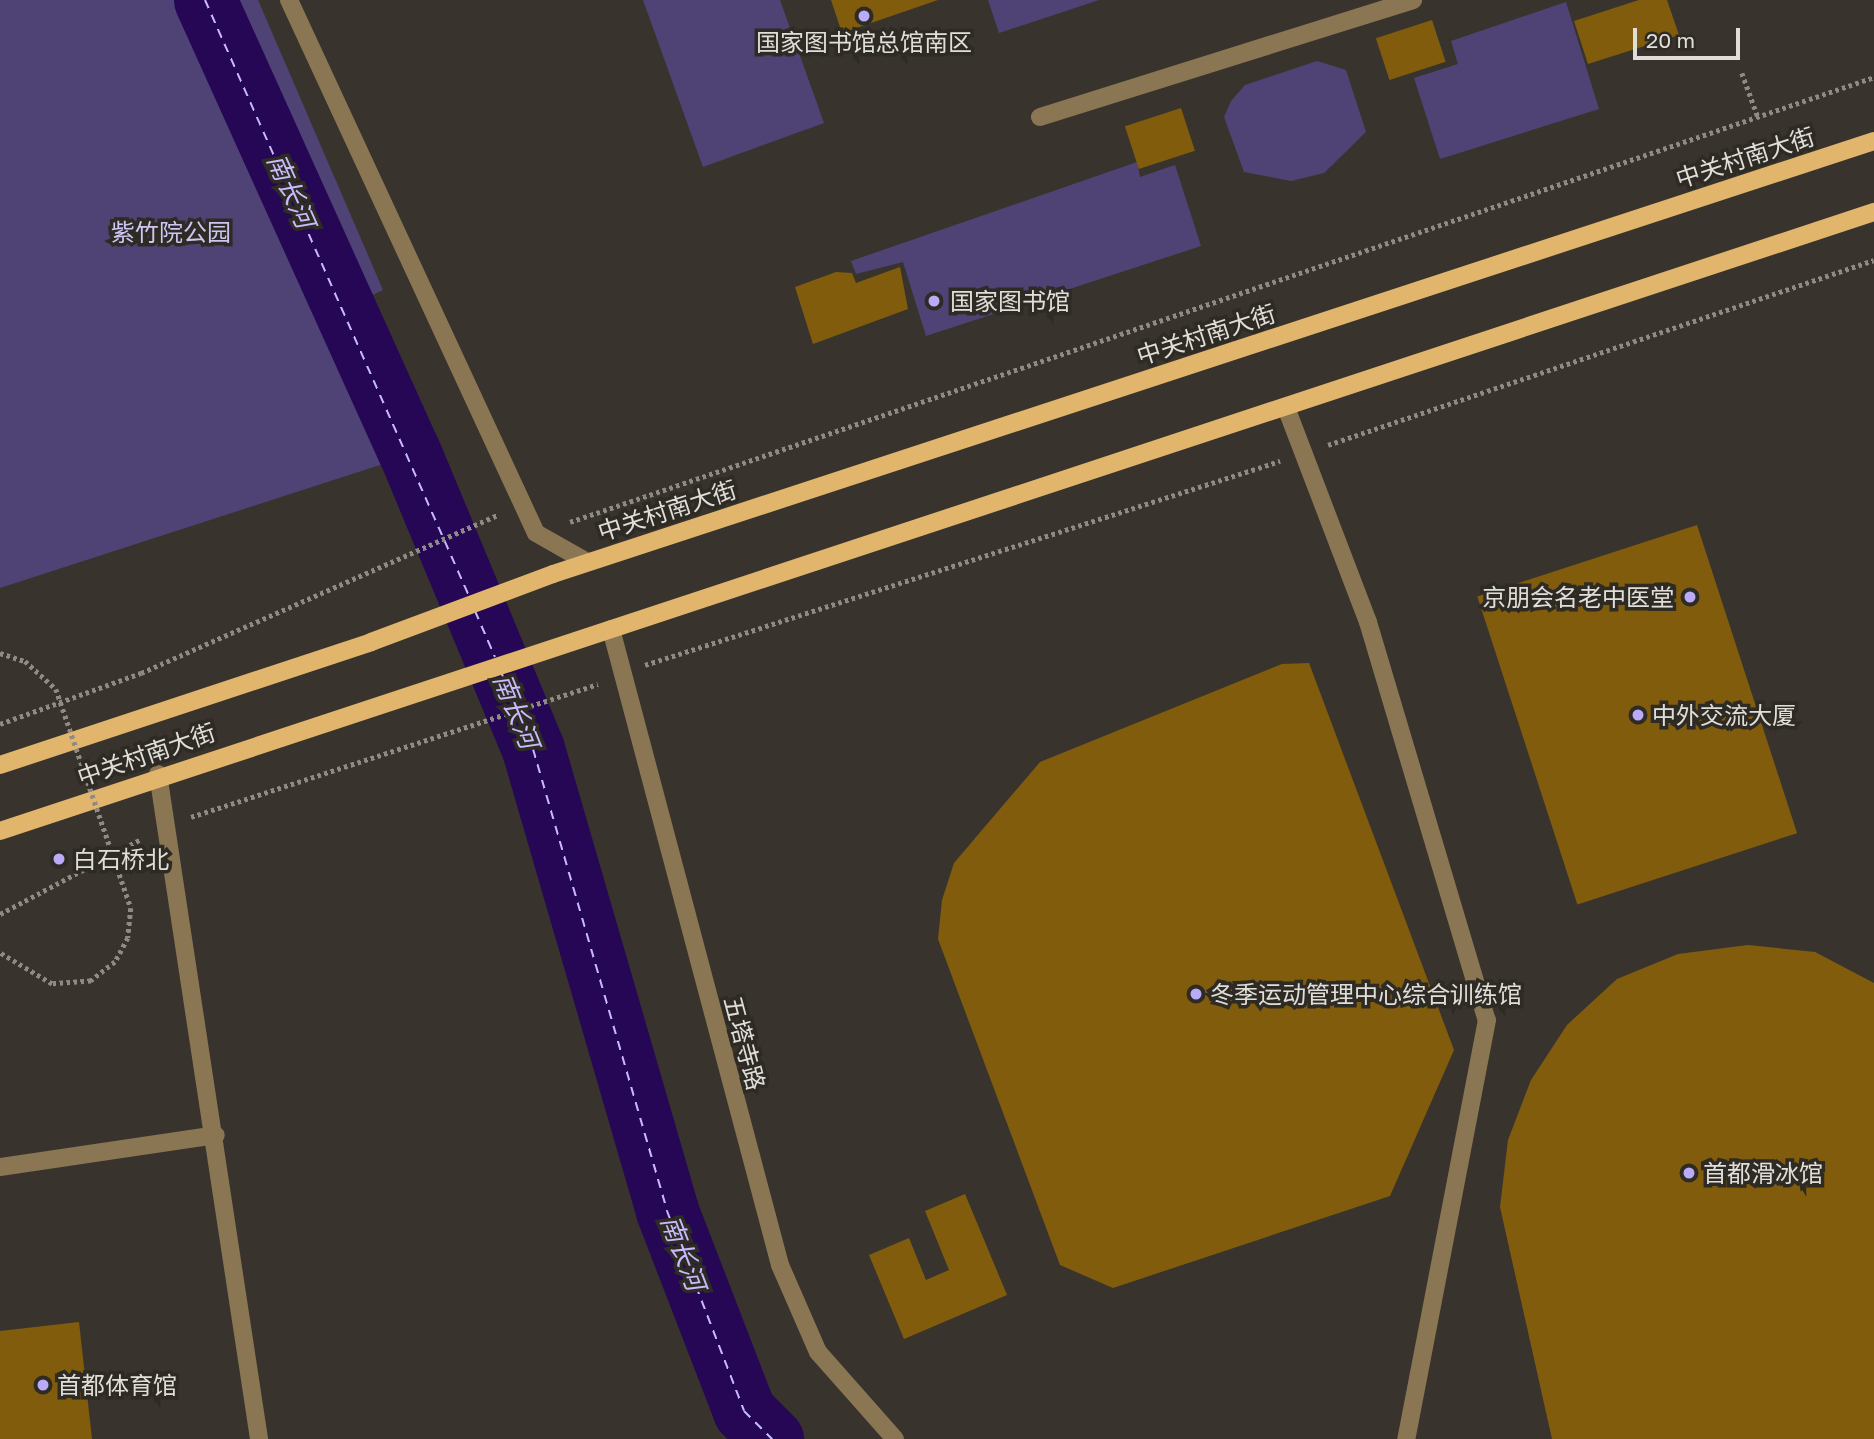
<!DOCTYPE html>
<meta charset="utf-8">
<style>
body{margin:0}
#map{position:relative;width:1874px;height:1439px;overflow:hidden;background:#38342d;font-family:"Golos Text","Noto Sans SC",sans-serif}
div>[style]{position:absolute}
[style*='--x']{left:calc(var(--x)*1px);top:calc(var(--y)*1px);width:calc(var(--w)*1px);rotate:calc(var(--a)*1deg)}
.green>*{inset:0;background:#4f4376}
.river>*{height:63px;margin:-31.5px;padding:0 31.5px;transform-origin:31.5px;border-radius:31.5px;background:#260755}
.ferry>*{height:2px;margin-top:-1px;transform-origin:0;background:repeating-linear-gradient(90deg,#c7bbfd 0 9px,transparent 0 16px)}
.building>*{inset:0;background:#825c0d;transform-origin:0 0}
.path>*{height:4.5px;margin-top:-2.25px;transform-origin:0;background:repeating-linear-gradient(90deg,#8e8a85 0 3.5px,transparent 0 7px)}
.minor>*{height:18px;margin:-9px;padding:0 9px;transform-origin:9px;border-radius:9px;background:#8b7653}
.major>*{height:18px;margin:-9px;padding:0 9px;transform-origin:9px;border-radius:9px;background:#e1b56b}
.path-bridge>*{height:4.5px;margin-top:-2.25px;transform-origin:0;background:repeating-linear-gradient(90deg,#8e8a85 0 3.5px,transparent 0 7px)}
.major-bridge>*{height:18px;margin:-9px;padding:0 9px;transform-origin:9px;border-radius:9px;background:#e1b56b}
.dots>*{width:19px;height:19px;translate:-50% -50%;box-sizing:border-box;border:4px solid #2e2a24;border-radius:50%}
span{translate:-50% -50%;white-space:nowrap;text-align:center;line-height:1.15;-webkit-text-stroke:7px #2e2a24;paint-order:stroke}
.poi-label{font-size:24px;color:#e1deda}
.left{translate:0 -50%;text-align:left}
.right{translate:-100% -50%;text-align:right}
.street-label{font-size:24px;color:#e1deda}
.park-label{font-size:24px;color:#cdc5f2}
.water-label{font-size:26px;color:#c7bbfd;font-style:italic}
.scale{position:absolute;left:1633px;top:28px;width:107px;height:32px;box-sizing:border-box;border:4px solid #e1deda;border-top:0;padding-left:9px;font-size:21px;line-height:24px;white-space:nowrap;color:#e1deda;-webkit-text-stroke:5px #2e2a24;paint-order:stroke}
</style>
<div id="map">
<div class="green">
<i style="clip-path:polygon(0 0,258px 0,383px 290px,319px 320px,383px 464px,0 588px)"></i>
<i style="clip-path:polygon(643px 0,780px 0,824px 123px,703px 167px)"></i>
<i style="clip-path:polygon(988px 0,1099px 0,999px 33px)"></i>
<i style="clip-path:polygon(1566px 2px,1599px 109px,1440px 159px,1414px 78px,1458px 64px,1451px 41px)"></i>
<i style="clip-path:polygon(1317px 61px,1346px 70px,1366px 132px,1324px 173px,1291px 181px,1244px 172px,1224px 117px,1231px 101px,1245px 85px)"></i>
<i style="clip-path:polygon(1137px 162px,1140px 177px,1175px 165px,1201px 246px,926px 336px,903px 262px,856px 274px,851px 261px)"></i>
</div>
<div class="river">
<i style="--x:205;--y:0;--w:495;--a:65.7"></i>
<i style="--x:409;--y:451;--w:323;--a:67.4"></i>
<i style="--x:533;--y:749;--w:481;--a:73.8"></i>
<i style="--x:667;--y:1211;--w:214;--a:68.9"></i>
<i style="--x:744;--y:1411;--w:40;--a:45"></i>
</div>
<div class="ferry">
<i style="--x:205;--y:0;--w:652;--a:66.11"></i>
<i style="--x:475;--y:611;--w:50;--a:66.5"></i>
<i style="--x:501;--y:672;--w:83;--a:67.4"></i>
<i style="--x:533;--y:749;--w:481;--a:73.8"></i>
<i style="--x:667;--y:1211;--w:214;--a:68.9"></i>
<i style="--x:744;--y:1411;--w:40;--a:45"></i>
</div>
<div class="building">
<i style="clip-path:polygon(831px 0,938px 0,842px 33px)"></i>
<i style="clip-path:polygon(1639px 0,1667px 0,1679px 35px,1588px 64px,1574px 21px)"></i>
<i style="left:1432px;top:20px;width:44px;height:59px;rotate:72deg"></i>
<i style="left:1181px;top:108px;width:45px;height:59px;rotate:72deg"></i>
<i style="clip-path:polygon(900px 267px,908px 309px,813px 344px,795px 287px,836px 272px,852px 273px,856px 283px)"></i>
<i style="left:1697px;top:525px;width:324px;height:231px;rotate:72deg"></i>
<i style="clip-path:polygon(1309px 663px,1454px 1050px,1390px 1196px,1113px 1288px,1060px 1265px,938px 939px,942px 900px,954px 863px,1040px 762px,1282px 664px)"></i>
<i style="clip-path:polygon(1748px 945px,1815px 952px,1874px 983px,1874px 1439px,1552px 1439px,1500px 1207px,1508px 1140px,1531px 1080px,1567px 1025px,1617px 979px,1678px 954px)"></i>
<i style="clip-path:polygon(965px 1194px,1007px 1295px,904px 1339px,869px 1255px,909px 1238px,926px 1280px,949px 1270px,925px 1211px)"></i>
<i style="clip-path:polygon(79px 1322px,92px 1439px,0 1439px,0 1331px)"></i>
</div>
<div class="path">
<i style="--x:1742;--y:73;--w:47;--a:70"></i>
<i style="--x:1328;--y:445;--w:576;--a:-18.72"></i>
<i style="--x:570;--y:522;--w:1378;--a:-18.84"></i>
<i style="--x:645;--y:665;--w:667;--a:-17.81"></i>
<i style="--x:0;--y:724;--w:150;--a:-19.9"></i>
<i style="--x:141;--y:673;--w:389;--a:-23.9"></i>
<i style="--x:191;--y:817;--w:428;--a:-18.1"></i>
<i style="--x:0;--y:914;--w:160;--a:-28"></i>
</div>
<div class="minor">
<i style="--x:289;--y:0;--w:587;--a:65.14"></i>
<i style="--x:536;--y:533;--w:59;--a:29.6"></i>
<i style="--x:1040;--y:117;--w:391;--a:-17.4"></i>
<i style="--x:1287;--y:410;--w:227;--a:69.1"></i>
<i style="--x:1368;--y:622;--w:415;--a:73.4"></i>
<i style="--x:1487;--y:1020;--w:427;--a:100.9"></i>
<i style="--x:611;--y:629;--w:658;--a:75.12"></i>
<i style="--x:780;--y:1265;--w:95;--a:66.4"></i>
<i style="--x:818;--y:1352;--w:116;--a:48.5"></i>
<i style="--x:158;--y:774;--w:673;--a:81.36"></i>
<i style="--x:0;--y:1167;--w:218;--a:-8.4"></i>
</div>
<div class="major">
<i style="--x:553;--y:574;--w:1390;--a:-18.15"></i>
<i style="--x:0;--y:765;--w:391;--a:-18.3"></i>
<i style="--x:0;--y:831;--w:1974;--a:-18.28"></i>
</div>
<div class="path-bridge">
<i style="--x:0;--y:653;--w:26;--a:18"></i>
<i style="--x:25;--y:661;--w:42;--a:42.1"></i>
<i style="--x:56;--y:689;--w:231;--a:71.1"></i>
<i style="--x:131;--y:908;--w:30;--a:96"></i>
<i style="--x:128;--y:938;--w:27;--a:118"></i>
<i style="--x:115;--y:962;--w:31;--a:142"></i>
<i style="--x:91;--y:981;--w:39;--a:176"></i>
<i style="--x:52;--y:984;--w:61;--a:-149.2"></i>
</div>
<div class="major-bridge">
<i style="--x:371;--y:642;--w:194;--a:-20.5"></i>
</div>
<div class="dots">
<i style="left:864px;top:16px;background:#b9abf7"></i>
<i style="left:934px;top:301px;background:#b9abf7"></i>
<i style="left:1690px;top:597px;background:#b9abf7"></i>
<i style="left:1638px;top:715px;background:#b9abf7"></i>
<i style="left:59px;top:859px;background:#b9abf7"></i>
<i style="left:1196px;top:994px;background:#b9abf7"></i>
<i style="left:1689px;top:1173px;background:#b9abf7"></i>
<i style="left:43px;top:1385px;background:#b9abf7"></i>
</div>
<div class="poi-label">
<span style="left:864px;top:42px">国家图书馆总馆南区</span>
<span class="left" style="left:950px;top:301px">国家图书馆</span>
<span class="right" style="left:1674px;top:597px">京朋会名老中医堂</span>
<span class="left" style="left:1652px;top:715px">中外交流大厦</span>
<span class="left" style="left:73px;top:859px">白石桥北</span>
<span class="left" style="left:1210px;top:994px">冬季运动管理中心综合训练馆</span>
<span class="left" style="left:1703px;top:1173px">首都滑冰馆</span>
<span class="left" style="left:57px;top:1385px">首都体育馆</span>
</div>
<div class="street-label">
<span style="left:1745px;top:157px;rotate:-18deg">中关村南大街</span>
<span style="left:1206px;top:334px;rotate:-18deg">中关村南大街</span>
<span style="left:667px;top:510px;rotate:-18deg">中关村南大街</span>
<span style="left:146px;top:754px;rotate:-19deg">中关村南大街</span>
<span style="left:745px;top:1043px;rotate:75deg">五塔寺路</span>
</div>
<div class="park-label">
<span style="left:171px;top:232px">紫竹院公园</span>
</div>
<div class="water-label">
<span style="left:291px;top:191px;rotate:66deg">南长河</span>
<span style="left:516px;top:711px;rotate:68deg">南长河</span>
<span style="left:683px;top:1253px;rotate:69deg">南长河</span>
</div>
<div class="scale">20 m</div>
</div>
